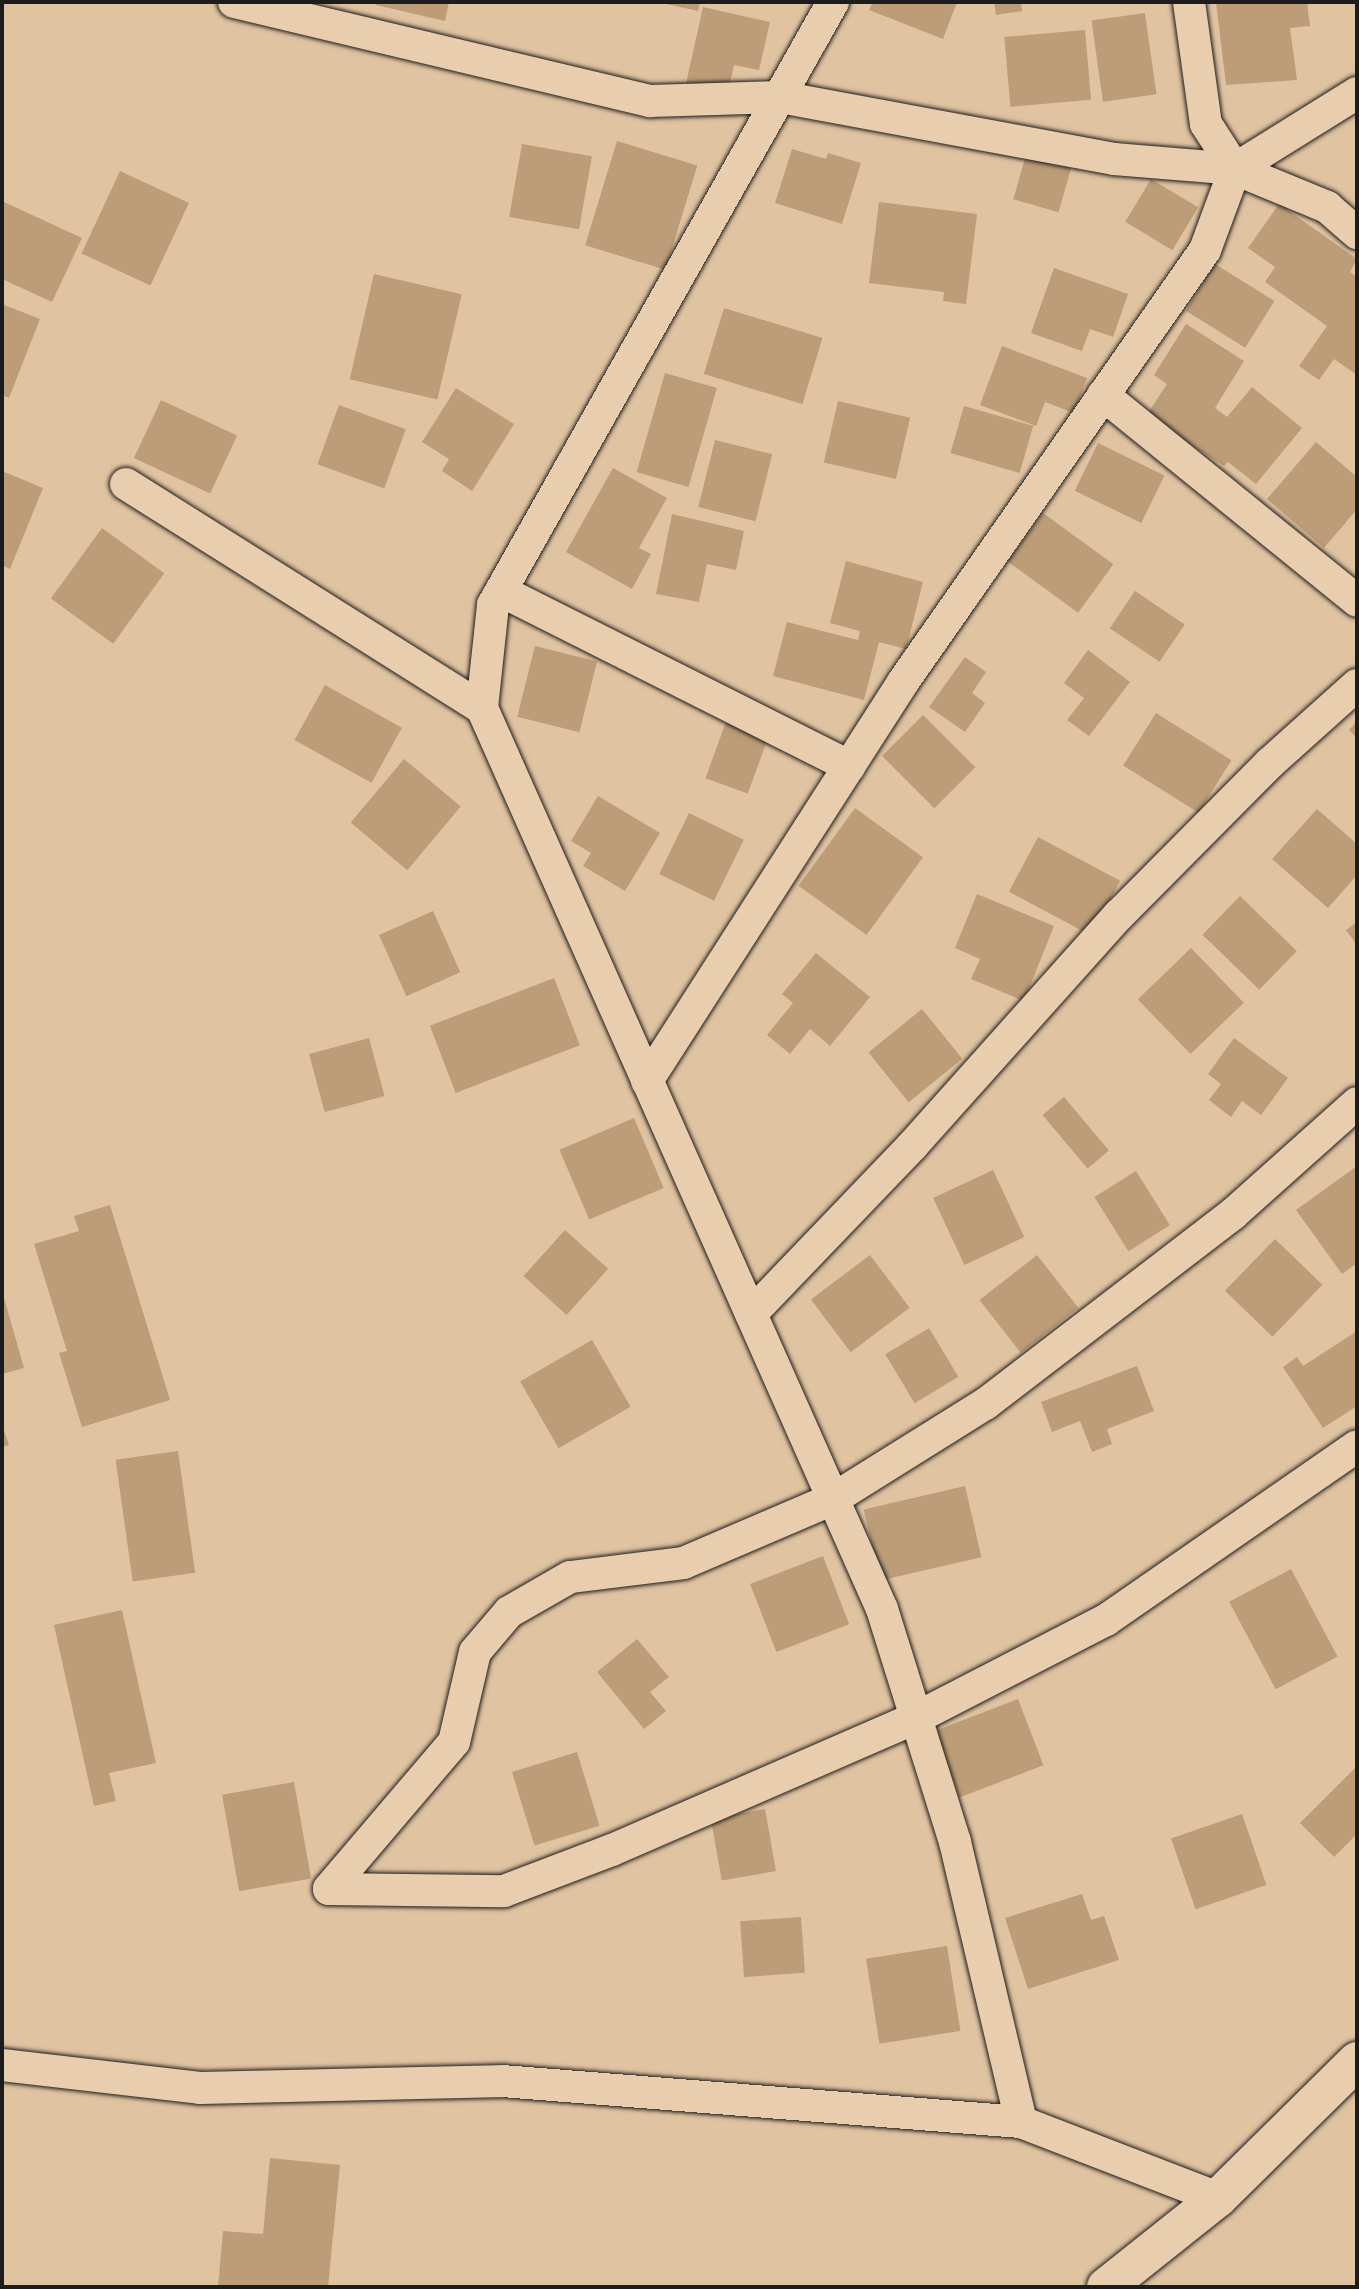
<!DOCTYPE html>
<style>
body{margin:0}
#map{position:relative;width:1359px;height:2289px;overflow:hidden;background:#e0c3a1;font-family:Mynerve,sans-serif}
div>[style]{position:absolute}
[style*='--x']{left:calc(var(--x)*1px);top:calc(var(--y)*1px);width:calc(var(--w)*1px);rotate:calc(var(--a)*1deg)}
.building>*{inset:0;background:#bc9d77;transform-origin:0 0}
.roads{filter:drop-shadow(0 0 2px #1c1c1c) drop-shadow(0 0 2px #1c1c1c)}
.street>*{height:32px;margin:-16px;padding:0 16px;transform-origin:16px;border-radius:16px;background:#e8cdaf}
.secondary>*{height:38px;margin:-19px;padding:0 19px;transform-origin:19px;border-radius:19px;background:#e8cdaf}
.highway>*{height:38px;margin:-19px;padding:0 19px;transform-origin:19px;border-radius:19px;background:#e8cdaf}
span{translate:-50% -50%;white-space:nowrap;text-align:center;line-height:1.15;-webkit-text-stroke:5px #e8cdaf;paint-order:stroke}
.frame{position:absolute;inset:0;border:4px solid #1c1c1c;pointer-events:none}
</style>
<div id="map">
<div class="building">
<i style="clip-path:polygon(376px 2px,449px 2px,445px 21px,376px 5px)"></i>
<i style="clip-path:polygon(657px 2px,700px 2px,698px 11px)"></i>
<i style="clip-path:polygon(873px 2px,957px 2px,943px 39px,869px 10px)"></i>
<i style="clip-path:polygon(994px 2px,1021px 2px,1022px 11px,996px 15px)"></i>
<i style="clip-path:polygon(1216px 2px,1307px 2px,1310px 26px,1290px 28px,1297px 80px,1226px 85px)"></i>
<i style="clip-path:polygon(703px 7px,770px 22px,759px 70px,734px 65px,727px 97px,685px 88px)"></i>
<i style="left:1145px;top:13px;width:82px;height:54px;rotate:82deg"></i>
<i style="left:1085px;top:30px;width:70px;height:81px;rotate:85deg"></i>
<i style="left:617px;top:141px;width:84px;height:109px;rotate:17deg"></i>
<i style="left:522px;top:144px;width:71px;height:74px;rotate:10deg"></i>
<i style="clip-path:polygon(792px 149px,826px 159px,828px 153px,861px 163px,842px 224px,775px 203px)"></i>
<i style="left:1026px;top:155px;width:47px;height:46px;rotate:16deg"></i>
<i style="left:120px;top:171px;width:76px;height:91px;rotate:25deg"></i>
<i style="left:1151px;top:179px;width:55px;height:50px;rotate:31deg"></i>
<i style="clip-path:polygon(4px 202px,82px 238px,52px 302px,2px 279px)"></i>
<i style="clip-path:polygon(879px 202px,977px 214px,966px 304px,943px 301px,944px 292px,869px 283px)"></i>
<i style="clip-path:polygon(1279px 204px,1357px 259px,1350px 272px,1357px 277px,1357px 375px,1334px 359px,1319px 380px,1299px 366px,1327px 326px,1265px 282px,1275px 267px,1248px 248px)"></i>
<i style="left:1215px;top:264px;width:70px;height:55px;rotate:32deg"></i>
<i style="clip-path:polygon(1054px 268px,1128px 294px,1113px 337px,1090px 329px,1082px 351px,1031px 333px)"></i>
<i style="left:374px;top:274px;width:90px;height:108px;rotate:13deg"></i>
<i style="clip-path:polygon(2px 304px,40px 319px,9px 398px,2px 395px)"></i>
<i style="left:724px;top:308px;width:103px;height:69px;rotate:17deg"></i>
<i style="clip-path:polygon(1186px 324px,1244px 361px,1215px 408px,1227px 417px,1252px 387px,1302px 428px,1256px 484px,1228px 462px,1224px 466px,1146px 416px,1167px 384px,1154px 375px)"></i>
<i style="clip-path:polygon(1002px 346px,1087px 378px,1074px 413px,1045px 402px,1036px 426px,980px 405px)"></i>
<i style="left:665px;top:373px;width:54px;height:103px;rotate:16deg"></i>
<i style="clip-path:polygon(456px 388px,514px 424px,472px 491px,442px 471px,449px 459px,422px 442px)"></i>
<i style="left:161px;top:400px;width:84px;height:64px;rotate:25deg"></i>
<i style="left:838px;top:401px;width:74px;height:63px;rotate:13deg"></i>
<i style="left:339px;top:405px;width:71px;height:63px;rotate:20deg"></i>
<i style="left:964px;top:406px;width:72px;height:49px;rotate:16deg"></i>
<i style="left:715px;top:440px;width:59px;height:69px;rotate:14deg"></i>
<i style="clip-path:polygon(1316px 442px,1357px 477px,1357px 509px,1324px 548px,1267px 499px)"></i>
<i style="left:1098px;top:443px;width:74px;height:53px;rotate:26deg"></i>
<i style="clip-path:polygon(613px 468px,667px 498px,639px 548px,651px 554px,632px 589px,566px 552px)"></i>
<i style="clip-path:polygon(2px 471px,43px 488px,10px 569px,2px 565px)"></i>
<i style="left:1043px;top:513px;width:87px;height:60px;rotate:36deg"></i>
<i style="clip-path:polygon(672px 514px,744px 531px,736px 570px,707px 564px,699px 602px,656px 594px)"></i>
<i style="left:102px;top:528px;width:77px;height:87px;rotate:36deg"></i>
<i style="clip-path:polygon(846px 561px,923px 582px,906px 649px,879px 642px,864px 700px,773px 676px,787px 622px,858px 640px,860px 631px,830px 623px)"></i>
<i style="left:1135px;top:591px;width:60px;height:45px;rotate:34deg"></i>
<i style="left:535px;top:646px;width:64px;height:73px;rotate:14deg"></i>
<i style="clip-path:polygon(1088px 650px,1130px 682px,1089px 736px,1067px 720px,1084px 698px,1064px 683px)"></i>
<i style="clip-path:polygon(965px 657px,986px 672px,972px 693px,985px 703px,965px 732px,929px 707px)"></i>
<i style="left:325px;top:685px;width:88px;height:63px;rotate:29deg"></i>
<i style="left:1156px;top:713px;width:89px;height:62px;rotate:32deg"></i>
<i style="left:923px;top:715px;width:74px;height:58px;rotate:45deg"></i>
<i style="left:727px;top:719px;width:45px;height:63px;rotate:20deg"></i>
<i style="clip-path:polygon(1357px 721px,1357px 738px,1349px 730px)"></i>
<i style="left:404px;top:759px;width:74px;height:83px;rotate:40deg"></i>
<i style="clip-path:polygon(598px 796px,660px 833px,625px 891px,583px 866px,591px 853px,571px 841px)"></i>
<i style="left:855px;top:808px;width:84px;height:96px;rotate:36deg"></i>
<i style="clip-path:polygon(1317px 809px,1357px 844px,1357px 875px,1328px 908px,1272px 859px)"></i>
<i style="left:689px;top:813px;width:61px;height:68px;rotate:26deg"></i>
<i style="left:1038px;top:837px;width:93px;height:62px;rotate:28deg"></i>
<i style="clip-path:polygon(977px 894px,1054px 926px,1024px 1001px,971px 979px,980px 959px,955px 948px)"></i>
<i style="left:1240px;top:896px;width:79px;height:54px;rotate:44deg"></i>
<i style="left:433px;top:911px;width:67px;height:59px;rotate:66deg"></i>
<i style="clip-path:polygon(1357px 922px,1357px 945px,1346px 930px)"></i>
<i style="left:1191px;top:948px;width:76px;height:74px;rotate:46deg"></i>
<i style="clip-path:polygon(816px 953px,870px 997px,830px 1046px,810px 1029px,790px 1054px,767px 1035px,793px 1003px,782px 994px)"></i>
<i style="left:554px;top:978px;width:72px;height:133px;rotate:69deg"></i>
<i style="left:922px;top:1009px;width:64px;height:69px;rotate:51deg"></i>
<i style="left:369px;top:1038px;width:60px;height:62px;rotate:75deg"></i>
<i style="clip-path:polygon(1234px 1038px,1288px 1078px,1261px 1115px,1242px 1101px,1231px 1117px,1209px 1100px,1221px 1084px,1208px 1074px)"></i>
<i style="left:1064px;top:1097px;width:70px;height:28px;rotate:50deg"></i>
<i style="left:634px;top:1118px;width:76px;height:81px;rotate:67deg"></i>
<i style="clip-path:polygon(1357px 1166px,1357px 1263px,1342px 1274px,1296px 1210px)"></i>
<i style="left:993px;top:1170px;width:74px;height:66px;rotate:65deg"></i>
<i style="left:1136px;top:1171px;width:64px;height:49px;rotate:58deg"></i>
<i style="clip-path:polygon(110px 1205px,170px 1400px,82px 1427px,59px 1353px,67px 1351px,34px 1244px,79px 1231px,74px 1216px)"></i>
<i style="left:565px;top:1230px;width:58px;height:62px;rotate:42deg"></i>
<i style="left:1275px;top:1239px;width:66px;height:72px;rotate:44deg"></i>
<i style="left:870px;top:1255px;width:66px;height:74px;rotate:53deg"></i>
<i style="left:1037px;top:1255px;width:67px;height:73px;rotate:52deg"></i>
<i style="clip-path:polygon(4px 1298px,24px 1368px,2px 1374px,2px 1299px)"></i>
<i style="left:929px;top:1328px;width:57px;height:51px;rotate:59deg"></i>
<i style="clip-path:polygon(1357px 1331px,1357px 1406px,1323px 1428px,1283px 1367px,1297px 1357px,1303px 1366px)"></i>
<i style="left:592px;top:1340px;width:77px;height:83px;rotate:60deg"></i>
<i style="clip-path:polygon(1137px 1366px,1154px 1411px,1107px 1429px,1112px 1444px,1092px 1452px,1080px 1421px,1052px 1432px,1041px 1402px)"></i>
<i style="clip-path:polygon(2px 1424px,9px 1445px,2px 1447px)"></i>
<i style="left:178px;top:1451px;width:123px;height:63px;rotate:82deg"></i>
<i style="left:965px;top:1486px;width:73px;height:104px;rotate:77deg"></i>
<i style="left:823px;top:1556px;width:73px;height:78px;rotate:69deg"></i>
<i style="left:1291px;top:1569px;width:99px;height:70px;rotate:62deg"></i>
<i style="clip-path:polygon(122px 1610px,156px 1763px,109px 1773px,116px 1801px,94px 1806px,54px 1625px)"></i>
<i style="clip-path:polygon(637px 1639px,669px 1677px,650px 1692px,666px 1711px,644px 1729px,597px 1672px)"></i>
<i style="left:1018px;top:1699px;width:71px;height:90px;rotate:69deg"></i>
<i style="left:577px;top:1752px;width:77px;height:68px;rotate:73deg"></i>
<i style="clip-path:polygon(1357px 1766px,1357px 1834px,1334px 1857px,1300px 1823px)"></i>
<i style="left:294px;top:1782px;width:98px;height:73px;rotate:80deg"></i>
<i style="left:765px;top:1809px;width:63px;height:55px;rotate:80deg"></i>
<i style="left:1242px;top:1814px;width:75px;height:75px;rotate:71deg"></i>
<i style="clip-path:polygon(1082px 1894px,1091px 1920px,1104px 1916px,1119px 1960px,1028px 1989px,1005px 1918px)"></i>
<i style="left:801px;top:1917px;width:56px;height:61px;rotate:86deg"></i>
<i style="left:947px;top:1946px;width:86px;height:82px;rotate:81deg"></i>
<i style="clip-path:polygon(270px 2158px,340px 2165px,328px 2287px,218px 2287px,223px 2231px,263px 2234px)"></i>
</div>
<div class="roads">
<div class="street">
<i style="--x:234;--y:2;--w:428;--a:13.4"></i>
<i style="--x:650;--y:101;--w:130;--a:-1.8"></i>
<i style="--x:780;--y:97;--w:340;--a:10.5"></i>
<i style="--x:1114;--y:159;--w:121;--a:4.7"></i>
<i style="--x:1235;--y:169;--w:100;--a:22.4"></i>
<i style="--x:1327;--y:207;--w:40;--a:41"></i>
<i style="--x:833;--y:2;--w:692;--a:119.42"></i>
<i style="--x:493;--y:605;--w:104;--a:96.1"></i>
<i style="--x:482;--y:708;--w:986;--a:66.06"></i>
<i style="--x:882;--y:1609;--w:244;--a:72.6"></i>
<i style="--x:955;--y:1842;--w:288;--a:76.7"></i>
<i style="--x:1189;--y:2;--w:123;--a:82.1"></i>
<i style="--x:1206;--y:124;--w:54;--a:57.2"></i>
<i style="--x:1103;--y:395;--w:327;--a:39"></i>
<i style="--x:126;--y:484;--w:421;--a:32.2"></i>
<i style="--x:501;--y:591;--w:390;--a:26.7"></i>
<i style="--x:647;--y:1081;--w:474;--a:-57.3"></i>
<i style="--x:903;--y:682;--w:527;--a:-55.04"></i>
<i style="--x:1205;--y:250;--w:86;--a:-69.7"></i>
<i style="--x:1235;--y:169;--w:144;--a:-31.9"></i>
<i style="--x:1357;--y:1103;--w:166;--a:138.2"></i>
<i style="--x:1233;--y:1214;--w:312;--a:142.5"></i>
<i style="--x:985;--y:1404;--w:179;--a:148"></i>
<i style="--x:833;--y:1499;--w:162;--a:156.8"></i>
<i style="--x:684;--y:1563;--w:115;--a:173"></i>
<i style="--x:570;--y:1577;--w:70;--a:150.2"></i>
<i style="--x:509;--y:1612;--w:52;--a:130.4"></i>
<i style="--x:475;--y:1652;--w:92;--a:103.1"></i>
<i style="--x:454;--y:1742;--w:193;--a:130.4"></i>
<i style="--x:329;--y:1889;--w:175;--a:0.7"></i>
<i style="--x:504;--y:1891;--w:116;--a:-20.8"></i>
<i style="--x:612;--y:1850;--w:331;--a:-23.5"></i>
<i style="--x:916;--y:1718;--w:214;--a:-27.3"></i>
<i style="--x:1106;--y:1620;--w:305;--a:-34.7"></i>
<i style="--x:751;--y:1314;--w:234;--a:-46.2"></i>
<i style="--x:913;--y:1145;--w:309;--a:-48.2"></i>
<i style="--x:1119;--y:915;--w:214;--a:-45.2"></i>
<i style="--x:1270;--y:763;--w:117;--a:-41.9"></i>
<i style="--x:2;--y:2065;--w:199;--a:6.6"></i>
<i style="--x:200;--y:2088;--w:302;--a:-1.3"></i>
<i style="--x:502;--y:2081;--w:521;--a:4.52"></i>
<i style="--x:1021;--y:2122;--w:211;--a:21.1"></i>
</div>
<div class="secondary">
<i style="--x:1218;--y:2198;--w:195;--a:-44.6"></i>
</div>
<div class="highway">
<i style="--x:1106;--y:2287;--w:143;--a:-38.5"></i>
</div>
</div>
<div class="frame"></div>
</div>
